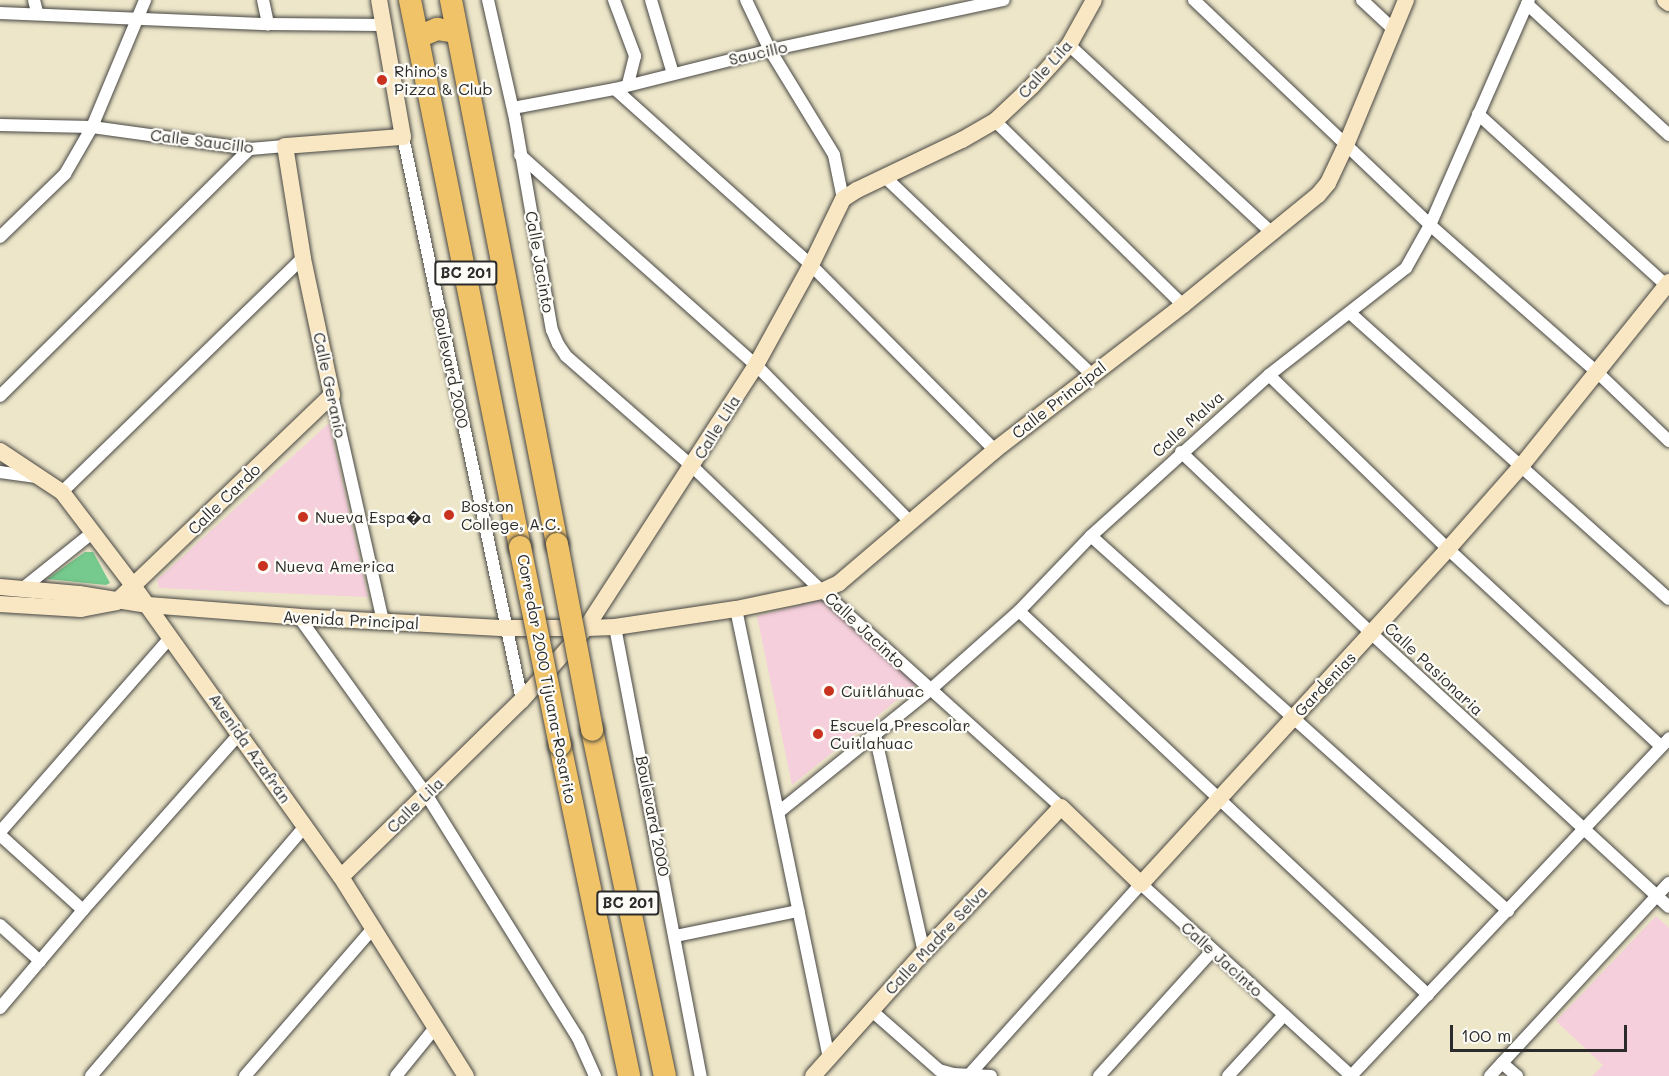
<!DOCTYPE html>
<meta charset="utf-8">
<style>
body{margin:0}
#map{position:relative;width:1669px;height:1076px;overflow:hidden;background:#ede6c9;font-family:Mali,sans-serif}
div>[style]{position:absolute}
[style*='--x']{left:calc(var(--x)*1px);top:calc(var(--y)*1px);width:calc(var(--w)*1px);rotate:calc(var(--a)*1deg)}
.built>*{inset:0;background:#f5cfdb}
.green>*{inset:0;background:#76ca8d}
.roads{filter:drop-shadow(0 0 2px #484743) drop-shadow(0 0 2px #484743)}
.street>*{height:12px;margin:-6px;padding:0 6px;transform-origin:6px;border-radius:6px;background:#fff}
.secondary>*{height:16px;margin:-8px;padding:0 8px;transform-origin:8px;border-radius:8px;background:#f9e7c3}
.highway>*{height:22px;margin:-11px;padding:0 11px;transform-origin:11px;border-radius:11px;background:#f1c369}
.bridges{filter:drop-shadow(0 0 2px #484743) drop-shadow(0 0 2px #484743)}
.highway-bridge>*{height:22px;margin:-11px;padding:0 11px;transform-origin:11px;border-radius:11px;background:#f1c369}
.dots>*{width:16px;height:16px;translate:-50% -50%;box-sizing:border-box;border:3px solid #fdfcf7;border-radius:50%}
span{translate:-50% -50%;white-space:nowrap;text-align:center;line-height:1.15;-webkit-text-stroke:4.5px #fdfcf7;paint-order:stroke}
.shield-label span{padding:2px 4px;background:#fdfcf7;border:2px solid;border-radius:4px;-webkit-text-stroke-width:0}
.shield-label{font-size:15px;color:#2b2b2b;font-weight:700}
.street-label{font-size:16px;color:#2b2b2b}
.poi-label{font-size:16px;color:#2b2b2b}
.left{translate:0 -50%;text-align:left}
.scale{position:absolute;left:1450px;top:1025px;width:177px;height:27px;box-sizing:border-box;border:3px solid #2b2b2b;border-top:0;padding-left:8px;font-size:18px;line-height:21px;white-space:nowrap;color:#2b2b2b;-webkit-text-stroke:4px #fdfcf7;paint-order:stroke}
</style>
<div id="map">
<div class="built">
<i style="clip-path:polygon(329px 423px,368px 597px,159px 588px,157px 580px)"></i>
<i style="clip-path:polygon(821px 600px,917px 684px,792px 785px,757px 616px)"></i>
<i style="clip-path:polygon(1656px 916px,1669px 928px,1669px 1076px,1592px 1076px,1603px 1065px,1556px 1021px)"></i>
</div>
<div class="green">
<i style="clip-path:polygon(85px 552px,93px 552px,110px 583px,106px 585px,47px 579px)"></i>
</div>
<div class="roads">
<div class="street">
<i style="--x:34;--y:0;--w:12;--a:76"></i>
<i style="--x:263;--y:0;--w:25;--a:78"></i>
<i style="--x:488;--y:0;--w:122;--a:77.2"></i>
<i style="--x:515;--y:119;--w:214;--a:80.1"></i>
<i style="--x:552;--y:330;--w:15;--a:67"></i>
<i style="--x:558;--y:344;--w:14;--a:56"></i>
<i style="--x:566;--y:356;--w:169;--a:41.2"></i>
<i style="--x:693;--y:467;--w:179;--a:43.9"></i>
<i style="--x:822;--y:591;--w:322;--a:42.1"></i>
<i style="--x:614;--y:0;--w:60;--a:69.4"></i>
<i style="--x:635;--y:56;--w:30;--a:104"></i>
<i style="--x:651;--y:0;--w:77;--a:73.4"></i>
<i style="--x:746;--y:0;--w:55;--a:64.4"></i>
<i style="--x:770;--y:50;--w:123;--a:58.6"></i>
<i style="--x:834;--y:155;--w:45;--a:78.4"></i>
<i style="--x:1194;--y:0;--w:326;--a:43.6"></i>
<i style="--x:1430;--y:225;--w:222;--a:41.4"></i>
<i style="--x:1597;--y:372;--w:100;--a:43.8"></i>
<i style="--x:1362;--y:0;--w:42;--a:43.1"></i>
<i style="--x:1527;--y:4;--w:193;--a:42.7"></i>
<i style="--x:0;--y:13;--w:268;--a:2.4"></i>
<i style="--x:268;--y:24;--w:115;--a:0.5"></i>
<i style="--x:1069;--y:45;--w:277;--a:42.8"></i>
<i style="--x:615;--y:89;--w:263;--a:41.9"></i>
<i style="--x:811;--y:265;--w:261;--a:45.2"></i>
<i style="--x:513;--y:108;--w:104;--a:-10.6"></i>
<i style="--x:615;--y:89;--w:160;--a:-14.1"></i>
<i style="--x:770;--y:50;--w:239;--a:-12.1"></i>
<i style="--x:1478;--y:114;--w:258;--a:42.3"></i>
<i style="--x:995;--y:121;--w:263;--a:44.4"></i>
<i style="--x:0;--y:125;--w:92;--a:1.2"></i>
<i style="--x:92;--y:127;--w:160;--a:7.9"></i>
<i style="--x:250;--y:149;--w:35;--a:-5"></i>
<i style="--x:403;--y:137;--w:575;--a:78.07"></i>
<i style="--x:520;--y:155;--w:316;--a:41.7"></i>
<i style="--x:756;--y:365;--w:221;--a:45.5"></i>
<i style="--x:885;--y:177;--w:285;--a:43.7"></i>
<i style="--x:0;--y:237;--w:91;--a:-44.1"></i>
<i style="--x:65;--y:174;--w:54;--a:-60.1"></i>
<i style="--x:92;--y:127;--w:138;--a:-67.3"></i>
<i style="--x:1350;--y:313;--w:428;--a:41.9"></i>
<i style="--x:1269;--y:375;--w:250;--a:44.2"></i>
<i style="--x:1448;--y:549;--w:290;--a:42.8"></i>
<i style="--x:332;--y:395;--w:233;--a:77.3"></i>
<i style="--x:0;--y:396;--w:351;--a:-44.7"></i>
<i style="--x:1181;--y:452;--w:264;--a:43.6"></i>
<i style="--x:1372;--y:634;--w:403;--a:42.6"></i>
<i style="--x:0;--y:472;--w:35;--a:8"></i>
<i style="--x:62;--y:492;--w:336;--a:-44.2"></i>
<i style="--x:1091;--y:536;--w:561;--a:41.96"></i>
<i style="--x:22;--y:589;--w:90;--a:-38.7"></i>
<i style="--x:736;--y:609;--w:460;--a:78.3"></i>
<i style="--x:1019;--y:611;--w:561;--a:43.19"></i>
<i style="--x:299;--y:617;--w:218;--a:54.3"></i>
<i style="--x:426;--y:794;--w:287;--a:58.1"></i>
<i style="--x:578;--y:1038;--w:42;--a:65.9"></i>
<i style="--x:615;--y:627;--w:457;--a:79.2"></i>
<i style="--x:875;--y:735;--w:222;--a:77.3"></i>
<i style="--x:780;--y:811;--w:193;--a:-38.9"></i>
<i style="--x:930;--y:690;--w:119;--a:-41.6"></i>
<i style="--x:1019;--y:611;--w:104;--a:-46.2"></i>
<i style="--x:1091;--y:536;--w:240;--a:-42.1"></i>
<i style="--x:1269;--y:375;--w:174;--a:-38"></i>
<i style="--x:1406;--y:268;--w:49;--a:-60.8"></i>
<i style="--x:1430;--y:225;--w:246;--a:-66.3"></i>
<i style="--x:0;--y:832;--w:259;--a:-48.8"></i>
<i style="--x:0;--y:835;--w:112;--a:42.1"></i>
<i style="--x:0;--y:925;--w:54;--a:42"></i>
<i style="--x:676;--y:936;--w:125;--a:-11.6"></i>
<i style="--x:0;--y:1008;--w:128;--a:-49.7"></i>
<i style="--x:83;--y:910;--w:237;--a:-48.4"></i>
<i style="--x:872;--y:1011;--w:89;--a:41.4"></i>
<i style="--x:939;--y:1070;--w:15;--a:16"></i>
<i style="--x:953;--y:1074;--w:38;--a:3"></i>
<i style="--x:1502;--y:1063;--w:20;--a:41"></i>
<i style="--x:91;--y:1076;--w:329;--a:-49.4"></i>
<i style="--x:245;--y:1076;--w:196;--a:-49.1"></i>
<i style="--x:396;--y:1076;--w:60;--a:-51"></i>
<i style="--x:968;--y:1076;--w:258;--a:-48"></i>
<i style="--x:1141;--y:884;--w:285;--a:42.4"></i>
<i style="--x:1351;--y:1076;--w:464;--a:-46.7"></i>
<i style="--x:1099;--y:1076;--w:169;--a:-47.9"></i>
<i style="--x:1228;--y:1076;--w:83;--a:-47.4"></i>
<i style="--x:1490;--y:1076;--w:263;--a:-47.2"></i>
</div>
<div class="secondary">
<i style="--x:1665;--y:0;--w:5;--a:37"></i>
<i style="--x:0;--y:451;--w:74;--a:33.5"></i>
<i style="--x:62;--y:492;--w:119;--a:52.8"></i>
<i style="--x:134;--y:587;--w:356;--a:54.5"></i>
<i style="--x:341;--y:877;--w:235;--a:57.9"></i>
<i style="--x:0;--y:587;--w:79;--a:5.1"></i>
<i style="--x:79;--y:594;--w:70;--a:9.1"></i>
<i style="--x:148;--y:605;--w:151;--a:4.5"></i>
<i style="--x:299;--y:617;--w:206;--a:3.1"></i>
<i style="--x:505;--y:628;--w:81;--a:0"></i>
<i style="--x:586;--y:628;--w:29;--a:-2"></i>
<i style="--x:615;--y:627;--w:122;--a:-8.5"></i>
<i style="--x:736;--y:609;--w:88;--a:-11.8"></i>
<i style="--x:822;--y:591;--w:19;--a:-25"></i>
<i style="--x:839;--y:583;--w:205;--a:-40.4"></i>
<i style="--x:995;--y:450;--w:237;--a:-37.6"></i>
<i style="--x:1183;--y:305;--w:174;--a:-39.2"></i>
<i style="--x:1318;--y:195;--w:16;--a:-50"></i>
<i style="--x:1328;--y:183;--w:42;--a:-64.7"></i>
<i style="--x:1346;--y:145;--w:157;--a:-67.5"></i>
<i style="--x:0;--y:604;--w:81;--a:3.5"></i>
<i style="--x:81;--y:609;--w:36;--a:-11"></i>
<i style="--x:116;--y:602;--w:299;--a:-43.8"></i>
<i style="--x:332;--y:395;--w:140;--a:-102"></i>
<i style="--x:303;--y:258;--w:113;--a:-99.1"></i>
<i style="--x:285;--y:146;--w:118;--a:-4.4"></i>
<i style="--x:403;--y:137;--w:139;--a:-99.9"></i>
<i style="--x:341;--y:877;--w:253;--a:-44.4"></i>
<i style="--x:522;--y:700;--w:96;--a:-48.4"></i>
<i style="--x:586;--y:628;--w:313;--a:-57.1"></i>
<i style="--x:756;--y:365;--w:114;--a:-61.2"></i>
<i style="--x:811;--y:265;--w:73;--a:-64.1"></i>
<i style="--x:843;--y:199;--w:17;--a:-33"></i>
<i style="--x:857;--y:190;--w:116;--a:-25.5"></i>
<i style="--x:962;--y:140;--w:38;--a:-30"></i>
<i style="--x:995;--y:121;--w:51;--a:-43.4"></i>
<i style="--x:1032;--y:86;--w:55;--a:-47.9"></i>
<i style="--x:1069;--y:45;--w:51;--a:-60.9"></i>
<i style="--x:813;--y:1076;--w:166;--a:-48.2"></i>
<i style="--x:924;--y:952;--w:199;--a:-46.6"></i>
<i style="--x:1061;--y:807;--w:111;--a:43.9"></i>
<i style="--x:1141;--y:884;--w:454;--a:-47.5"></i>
<i style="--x:1448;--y:549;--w:112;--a:-48.6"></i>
<i style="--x:1522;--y:465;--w:235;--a:-51.2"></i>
</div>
<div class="highway">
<i style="--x:410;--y:0;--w:558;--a:78.63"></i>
<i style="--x:451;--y:0;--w:554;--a:78.97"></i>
<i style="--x:418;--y:37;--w:21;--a:-23"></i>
<i style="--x:437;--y:29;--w:20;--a:9"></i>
<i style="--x:592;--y:730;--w:354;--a:78.1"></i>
<i style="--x:560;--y:745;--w:338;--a:78.2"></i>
</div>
</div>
<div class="bridges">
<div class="highway-bridge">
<i style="--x:557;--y:544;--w:189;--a:79.3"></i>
<i style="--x:520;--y:547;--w:202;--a:78.6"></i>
</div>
</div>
<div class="dots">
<i style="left:382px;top:80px;background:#c8321e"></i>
<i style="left:449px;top:515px;background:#c8321e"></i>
<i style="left:303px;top:517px;background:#c8321e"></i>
<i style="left:263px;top:566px;background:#c8321e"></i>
<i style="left:829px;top:691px;background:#c8321e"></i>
<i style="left:818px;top:734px;background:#c8321e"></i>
</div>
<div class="shield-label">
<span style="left:466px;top:273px">BC 201</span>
<span style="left:628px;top:903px">BC 201</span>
</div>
<div class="street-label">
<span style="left:758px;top:53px;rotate:-13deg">Saucillo</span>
<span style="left:1045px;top:69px;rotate:-48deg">Calle Lila</span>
<span style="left:202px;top:141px;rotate:7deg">Calle Saucillo</span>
<span style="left:540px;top:262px;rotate:80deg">Calle Jacinto</span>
<span style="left:451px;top:368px;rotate:78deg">Boulevard 2000</span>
<span style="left:330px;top:385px;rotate:78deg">Calle Geranio</span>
<span style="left:1059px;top:400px;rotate:-38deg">Calle Principal</span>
<span style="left:1188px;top:424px;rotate:-42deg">Calle Malva</span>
<span style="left:717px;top:427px;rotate:-58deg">Calle Lila</span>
<span style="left:224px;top:499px;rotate:-44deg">Calle Cardo</span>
<span style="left:351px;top:620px;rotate:3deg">Avenida Principal</span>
<span style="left:865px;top:630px;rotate:43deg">Calle Jacinto</span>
<span style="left:1434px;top:669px;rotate:43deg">Calle Pasionaria</span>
<span style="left:547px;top:679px;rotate:79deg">Corredor 2000 Tijuana-Rosarito</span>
<span style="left:1325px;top:684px;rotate:-47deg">Gardenias</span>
<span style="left:250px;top:748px;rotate:55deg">Avenida Azafrán</span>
<span style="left:415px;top:805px;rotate:-44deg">Calle Lila</span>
<span style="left:653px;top:816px;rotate:79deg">Boulevard 2000</span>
<span style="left:936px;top:940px;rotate:-47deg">Calle Madre Selva</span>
<span style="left:1222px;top:959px;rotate:42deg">Calle Jacinto</span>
</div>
<div class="poi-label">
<span class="left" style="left:394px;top:80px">Rhino's<br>Pizza &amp; Club</span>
<span class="left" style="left:461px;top:515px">Boston<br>College, A.C.</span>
<span class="left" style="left:315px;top:517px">Nueva Espa�a</span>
<span class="left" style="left:275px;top:566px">Nueva America</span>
<span class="left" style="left:841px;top:691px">Cuitláhuac</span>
<span class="left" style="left:830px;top:734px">Escuela Prescolar<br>Cuitlahuac</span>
</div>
<div class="scale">100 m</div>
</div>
